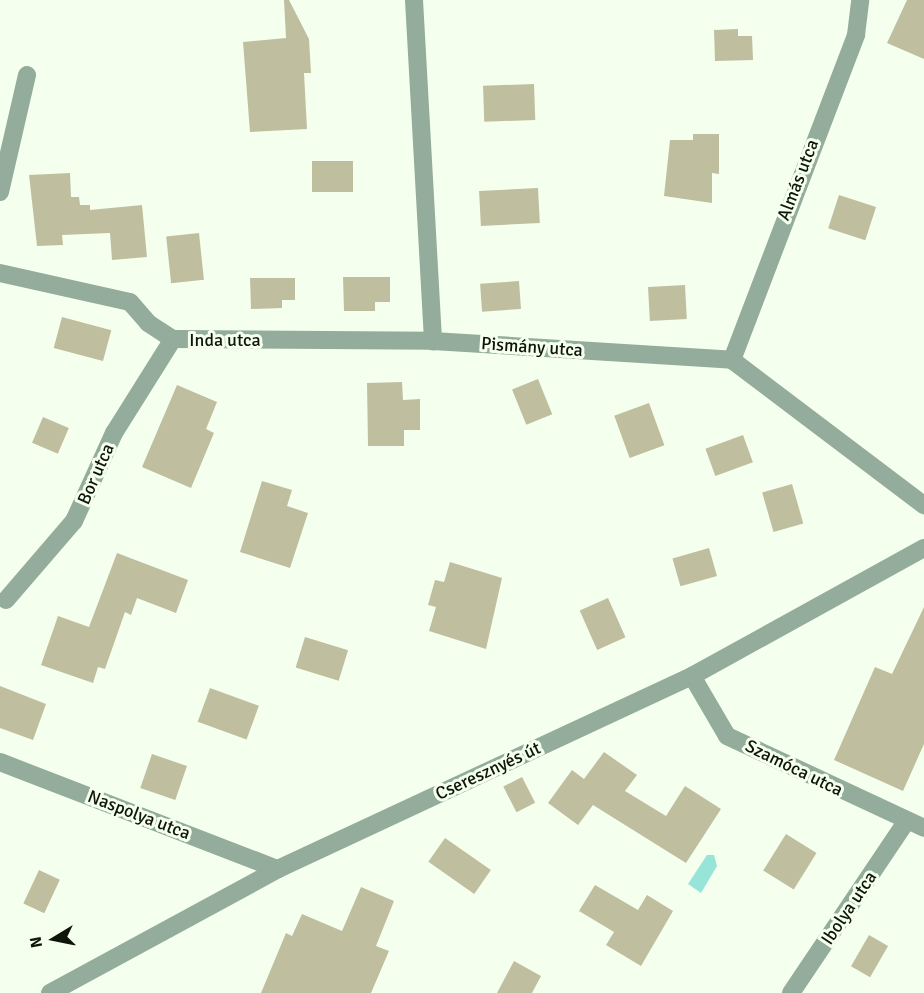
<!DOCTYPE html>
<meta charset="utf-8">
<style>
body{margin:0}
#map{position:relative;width:924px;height:993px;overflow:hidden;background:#f4ffed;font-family:Signika,sans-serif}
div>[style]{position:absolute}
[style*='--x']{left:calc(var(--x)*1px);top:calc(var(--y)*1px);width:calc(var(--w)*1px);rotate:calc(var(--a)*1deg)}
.water>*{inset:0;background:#97e5d8}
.building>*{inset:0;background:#bfbf9f;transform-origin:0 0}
.minor>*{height:18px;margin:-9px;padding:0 9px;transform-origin:9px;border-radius:9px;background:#93ac9c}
span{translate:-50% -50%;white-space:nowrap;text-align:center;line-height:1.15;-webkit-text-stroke:6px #f4ffed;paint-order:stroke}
.street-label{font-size:18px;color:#0f150b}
.north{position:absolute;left:24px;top:909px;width:60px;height:60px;-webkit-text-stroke:4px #f4ffed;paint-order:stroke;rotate:260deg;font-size:16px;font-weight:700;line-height:24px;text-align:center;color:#0f150b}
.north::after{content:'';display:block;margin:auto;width:21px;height:27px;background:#0f150b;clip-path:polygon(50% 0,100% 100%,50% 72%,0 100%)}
</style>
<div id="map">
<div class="water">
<i style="clip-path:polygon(707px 855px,714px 855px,717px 866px,701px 893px,688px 884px)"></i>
</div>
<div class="building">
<i style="clip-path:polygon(284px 0,289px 0,309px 39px,311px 73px,304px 73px,307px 129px,250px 132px,243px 42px,286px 38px)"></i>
<i style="clip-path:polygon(907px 0,924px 0,924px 59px,887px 43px)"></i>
<i style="clip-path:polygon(738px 29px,738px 36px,752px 36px,753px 60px,715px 61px,714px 30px)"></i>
<i style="left:534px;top:84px;width:36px;height:51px;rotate:88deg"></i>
<i style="clip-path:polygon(693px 134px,719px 134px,719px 174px,712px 173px,712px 203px,664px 196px,670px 140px,693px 140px)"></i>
<i style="left:312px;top:161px;width:41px;height:31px"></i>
<i style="clip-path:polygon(70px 173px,71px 197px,79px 197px,80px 205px,90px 205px,90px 210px,142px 205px,147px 257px,112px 260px,110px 233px,62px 235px,63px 245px,37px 246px,29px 175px)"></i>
<i style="left:538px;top:188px;width:35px;height:59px;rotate:87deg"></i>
<i style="left:839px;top:195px;width:39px;height:35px;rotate:18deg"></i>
<i style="left:199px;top:233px;width:47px;height:33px;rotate:84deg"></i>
<i style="clip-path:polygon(343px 277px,390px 277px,390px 302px,375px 302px,375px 311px,344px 311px)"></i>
<i style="clip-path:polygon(250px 278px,295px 278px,295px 300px,282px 300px,282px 308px,251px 309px)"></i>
<i style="left:519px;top:281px;width:28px;height:39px;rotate:86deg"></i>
<i style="left:685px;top:285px;width:34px;height:37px;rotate:87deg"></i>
<i style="left:62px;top:317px;width:51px;height:32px;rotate:15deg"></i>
<i style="left:538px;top:379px;width:38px;height:28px;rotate:68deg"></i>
<i style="clip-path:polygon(402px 382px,403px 400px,420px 399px,420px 430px,404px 430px,404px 446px,368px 446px,367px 383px)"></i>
<i style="clip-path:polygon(177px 385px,217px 402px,206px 429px,214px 433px,191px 488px,142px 467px)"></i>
<i style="left:649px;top:403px;width:45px;height:37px;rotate:70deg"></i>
<i style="left:43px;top:417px;width:28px;height:28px;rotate:23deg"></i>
<i style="left:743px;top:435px;width:29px;height:40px;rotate:70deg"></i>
<i style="clip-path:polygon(262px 481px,292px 490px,287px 506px,308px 513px,290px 568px,240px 552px)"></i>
<i style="left:792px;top:484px;width:41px;height:31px;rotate:74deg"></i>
<i style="left:709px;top:548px;width:29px;height:38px;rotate:74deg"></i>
<i style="clip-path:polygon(117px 553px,188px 580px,176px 613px,137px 598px,131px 615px,125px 612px,105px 669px,98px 667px,93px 683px,41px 665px,58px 616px,89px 627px)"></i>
<i style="clip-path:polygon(450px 562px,502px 578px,486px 649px,429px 631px,436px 607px,428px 605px,435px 580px,444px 582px)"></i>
<i style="left:608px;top:598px;width:43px;height:31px;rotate:66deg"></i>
<i style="clip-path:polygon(924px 607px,924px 744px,903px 791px,834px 760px,875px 667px,892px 674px)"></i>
<i style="left:305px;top:637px;width:45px;height:32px;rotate:17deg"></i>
<i style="clip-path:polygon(0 686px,46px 704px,33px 740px,0 728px)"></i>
<i style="left:210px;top:688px;width:52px;height:36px;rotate:20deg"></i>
<i style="clip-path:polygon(604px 752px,637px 775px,625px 791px,666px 816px,685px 786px,721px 809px,686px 863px,593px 805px,578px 825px,548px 803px,572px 770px,584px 779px)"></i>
<i style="left:152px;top:754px;width:37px;height:36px;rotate:19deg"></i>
<i style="left:522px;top:777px;width:29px;height:21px;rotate:63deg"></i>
<i style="left:786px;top:834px;width:36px;height:43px;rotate:32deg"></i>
<i style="left:445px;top:838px;width:56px;height:29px;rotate:35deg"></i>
<i style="left:39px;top:870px;width:23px;height:37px;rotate:25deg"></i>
<i style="clip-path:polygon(595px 885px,638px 910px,647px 895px,673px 911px,641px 966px,606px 945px,614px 932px,579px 911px)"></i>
<i style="clip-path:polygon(361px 887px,394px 901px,376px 946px,389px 951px,371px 993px,261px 993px,286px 933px,292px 936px,302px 914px,342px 931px)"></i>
<i style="left:869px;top:935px;width:22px;height:36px;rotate:30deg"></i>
<i style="clip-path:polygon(514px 961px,541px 976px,532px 993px,497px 993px)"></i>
</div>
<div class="minor">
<i style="--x:414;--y:0;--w:342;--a:86.8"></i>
<i style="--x:433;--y:341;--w:300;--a:3.6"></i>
<i style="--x:732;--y:360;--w:241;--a:37.1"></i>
<i style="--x:0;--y:192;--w:120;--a:-77"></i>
<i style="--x:0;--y:273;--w:133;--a:12.6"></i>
<i style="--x:130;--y:302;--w:28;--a:49"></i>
<i style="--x:148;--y:323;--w:30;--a:33"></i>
<i style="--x:173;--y:339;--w:260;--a:0.4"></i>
<i style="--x:732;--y:360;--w:348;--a:-69.1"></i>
<i style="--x:856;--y:35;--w:35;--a:-83"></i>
<i style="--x:6;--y:600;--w:104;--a:-49.3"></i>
<i style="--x:74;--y:521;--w:97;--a:-65.6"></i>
<i style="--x:114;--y:433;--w:111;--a:-57.9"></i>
<i style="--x:692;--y:676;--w:69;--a:59.7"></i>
<i style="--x:727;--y:736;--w:217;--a:25"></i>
<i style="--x:0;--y:762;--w:298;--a:21.1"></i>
<i style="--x:50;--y:993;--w:260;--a:-28.5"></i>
<i style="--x:278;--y:869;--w:457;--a:-25"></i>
<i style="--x:692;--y:676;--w:265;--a:-28.9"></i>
<i style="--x:791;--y:993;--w:206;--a:-56.1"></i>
</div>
<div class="street-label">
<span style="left:798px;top:180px;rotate:-69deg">Almás utca</span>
<span style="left:225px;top:340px">Inda utca</span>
<span style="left:532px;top:347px;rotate:4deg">Pismány utca</span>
<span style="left:96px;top:474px;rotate:-66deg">Bor utca</span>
<span style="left:794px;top:768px;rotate:26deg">Szamóca utca</span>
<span style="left:488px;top:771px;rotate:-25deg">Cseresznyés út</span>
<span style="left:139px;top:815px;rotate:21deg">Naspolya utca</span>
<span style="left:849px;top:908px;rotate:-56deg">Ibolya utca</span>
</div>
<div class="north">N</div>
</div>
